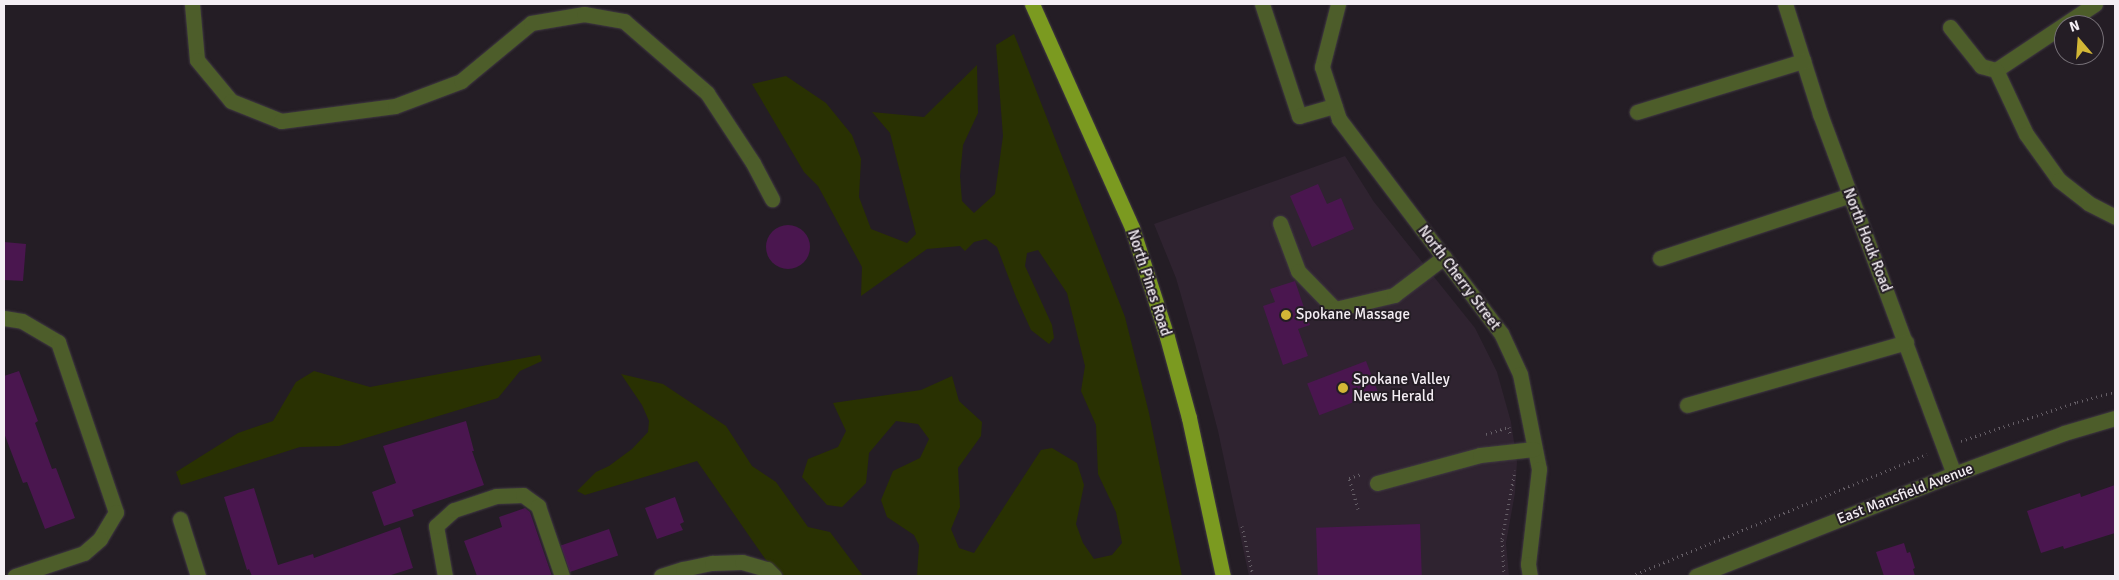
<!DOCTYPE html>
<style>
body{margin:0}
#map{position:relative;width:2119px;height:580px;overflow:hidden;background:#241d25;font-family:Signika,sans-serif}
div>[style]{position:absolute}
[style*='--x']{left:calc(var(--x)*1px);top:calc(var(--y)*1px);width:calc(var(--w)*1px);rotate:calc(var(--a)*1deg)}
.built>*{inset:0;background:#2f2330}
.green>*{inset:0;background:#293102}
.building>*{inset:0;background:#4a164f;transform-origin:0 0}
.round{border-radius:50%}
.path>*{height:3px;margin-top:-1.5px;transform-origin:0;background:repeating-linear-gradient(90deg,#655e66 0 1px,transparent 0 5px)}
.roads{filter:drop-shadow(0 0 1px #413a42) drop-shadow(0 0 1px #413a42)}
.minor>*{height:15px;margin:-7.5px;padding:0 7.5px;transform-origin:7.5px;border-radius:7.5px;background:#4d5d2a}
.major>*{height:15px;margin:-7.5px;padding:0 7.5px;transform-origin:7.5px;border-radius:7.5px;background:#7b9a20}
.dots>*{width:14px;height:14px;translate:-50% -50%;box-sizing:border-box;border:2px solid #241d25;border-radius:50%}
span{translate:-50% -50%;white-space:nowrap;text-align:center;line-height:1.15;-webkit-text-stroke:4px #241d25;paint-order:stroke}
.street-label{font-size:15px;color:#f4eef4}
.poi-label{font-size:15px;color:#f4eef4}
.left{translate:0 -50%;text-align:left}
.frame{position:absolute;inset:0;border:5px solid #f4eef4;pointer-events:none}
.north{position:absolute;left:2054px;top:15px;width:50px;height:50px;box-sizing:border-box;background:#241d25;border:1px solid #777178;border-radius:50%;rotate:342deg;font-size:14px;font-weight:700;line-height:20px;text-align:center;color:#f4eef4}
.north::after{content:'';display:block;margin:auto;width:18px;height:22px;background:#d2b736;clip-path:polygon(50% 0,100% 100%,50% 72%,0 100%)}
</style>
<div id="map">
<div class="built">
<i style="clip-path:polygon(1345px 156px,1374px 202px,1475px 328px,1497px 372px,1511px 422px,1517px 462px,1515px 493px,1506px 543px,1509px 576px,1249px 576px,1218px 431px,1195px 344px,1176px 278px,1154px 224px)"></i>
</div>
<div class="green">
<i style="clip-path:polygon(1014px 34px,1125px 317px,1149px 413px,1182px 576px,917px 576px,919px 545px,914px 535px,887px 517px,881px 500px,893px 471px,920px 458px,929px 439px,918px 424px,896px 421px,869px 453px,866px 483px,842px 507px,827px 505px,802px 477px,808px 459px,838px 447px,846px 431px,833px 403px,921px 390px,952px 376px,959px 401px,982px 422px,981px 436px,958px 468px,960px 507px,951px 529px,959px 548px,974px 553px,1041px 450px,1052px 448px,1077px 463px,1084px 485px,1076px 524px,1083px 543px,1094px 559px,1112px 555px,1122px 543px,1116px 512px,1098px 474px,1096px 425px,1081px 391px,1085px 366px,1067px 293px,1038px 250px,1027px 253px,1025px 266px,1052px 325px,1054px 338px,1049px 344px,1031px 330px,1016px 297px,997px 247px,986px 239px,974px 242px,965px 251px,960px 246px,927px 249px,861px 296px,862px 267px,818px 186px,804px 172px,752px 84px,786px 76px,826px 103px,852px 135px,861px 159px,859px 197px,871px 229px,907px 243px,916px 234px,890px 133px,872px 112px,924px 117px,977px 65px,978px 113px,963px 145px,960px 176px,962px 201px,974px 213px,995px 194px,1003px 136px,996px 45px)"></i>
<i style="clip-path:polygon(540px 355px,542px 361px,520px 371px,498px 398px,339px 446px,300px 447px,181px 485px,176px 472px,238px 433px,273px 421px,296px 382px,314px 371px,370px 387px)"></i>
<i style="clip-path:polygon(621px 374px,663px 384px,726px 426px,752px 466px,776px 482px,808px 527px,830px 532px,863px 576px,785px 576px,766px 560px,697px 461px,585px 495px,577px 491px,596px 472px,609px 466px,632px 449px,648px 432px,649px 421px,642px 405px)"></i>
</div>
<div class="building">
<i style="clip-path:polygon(1318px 184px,1327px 204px,1341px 198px,1354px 229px,1312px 247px,1290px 196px)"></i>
<i class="round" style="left:766px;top:225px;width:44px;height:44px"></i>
<i style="clip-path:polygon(4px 242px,26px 244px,23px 281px,4px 280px)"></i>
<i style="clip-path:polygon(1295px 281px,1310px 325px,1298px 329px,1308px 356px,1283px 365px,1263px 306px,1275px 302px,1270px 289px)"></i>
<i style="left:1366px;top:361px;width:34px;height:63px;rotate:69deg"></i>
<i style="clip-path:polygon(19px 371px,38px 421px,35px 423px,52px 469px,56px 468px,75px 518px,45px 529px,27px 482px,23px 483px,4px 433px,4px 376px)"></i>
<i style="clip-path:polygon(466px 421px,474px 451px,472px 451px,484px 485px,412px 510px,414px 516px,384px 526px,372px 492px,396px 483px,383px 446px)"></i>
<i style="clip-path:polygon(2115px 485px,2115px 533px,2064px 549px,2063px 546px,2041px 553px,2027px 511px,2080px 493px,2081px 497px)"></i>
<i style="clip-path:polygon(254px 488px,278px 565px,313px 554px,314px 558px,400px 527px,413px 568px,388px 576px,252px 576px,249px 569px,247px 570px,224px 497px)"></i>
<i style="clip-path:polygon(675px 497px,684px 522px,680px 524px,683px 530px,657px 539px,645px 508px)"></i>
<i style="clip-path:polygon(525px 508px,530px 512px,552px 576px,477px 576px,464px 541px,502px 527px,499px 517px)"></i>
<i style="left:1420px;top:524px;width:52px;height:104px;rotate:88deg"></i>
<i style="left:609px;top:529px;width:28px;height:51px;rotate:71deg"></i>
<i style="clip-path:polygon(1904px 543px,1907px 553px,1910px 552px,1915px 568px,1913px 569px,1915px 576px,1884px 576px,1876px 552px)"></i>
</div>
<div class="path">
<i style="--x:1486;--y:434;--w:24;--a:-17"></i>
<i style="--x:1509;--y:427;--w:7;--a:82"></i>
<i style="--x:1961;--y:441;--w:122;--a:-18.6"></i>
<i style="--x:2077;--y:402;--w:39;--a:-15"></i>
<i style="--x:1358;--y:509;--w:32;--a:-106"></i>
<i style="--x:1349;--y:478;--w:13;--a:-18"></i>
<i style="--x:1242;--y:526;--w:51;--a:77.6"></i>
<i style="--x:1504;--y:576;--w:37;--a:-93"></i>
<i style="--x:1502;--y:539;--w:70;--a:-79.3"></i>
<i style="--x:1631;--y:576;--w:320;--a:-22.4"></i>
</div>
<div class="roads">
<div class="minor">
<i style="--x:192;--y:4;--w:56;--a:84.9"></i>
<i style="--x:197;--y:60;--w:53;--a:50.3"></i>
<i style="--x:231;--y:101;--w:54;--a:21.8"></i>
<i style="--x:281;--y:121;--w:115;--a:-7.5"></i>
<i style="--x:395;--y:106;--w:71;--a:-20.7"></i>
<i style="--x:461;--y:81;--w:91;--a:-39.6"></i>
<i style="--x:531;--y:23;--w:54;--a:-9.6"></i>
<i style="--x:584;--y:14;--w:41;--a:9.9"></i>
<i style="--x:624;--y:21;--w:110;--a:40.9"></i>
<i style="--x:707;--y:93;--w:84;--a:56.7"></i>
<i style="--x:753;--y:163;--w:41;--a:62.2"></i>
<i style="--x:1262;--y:4;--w:118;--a:71.7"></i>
<i style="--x:1299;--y:116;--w:37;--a:-16"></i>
<i style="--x:1338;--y:4;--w:65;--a:104.3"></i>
<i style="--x:1322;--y:67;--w:55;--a:71.9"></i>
<i style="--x:1339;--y:119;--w:268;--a:52.9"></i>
<i style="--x:1501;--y:333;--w:45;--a:65.1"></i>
<i style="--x:1520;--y:374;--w:97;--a:78.7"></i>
<i style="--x:1539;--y:469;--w:96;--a:96.6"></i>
<i style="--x:1528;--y:564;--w:12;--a:81"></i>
<i style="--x:1785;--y:4;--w:115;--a:72.3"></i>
<i style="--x:1820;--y:114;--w:384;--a:69.6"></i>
<i style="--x:1950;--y:27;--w:50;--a:51.5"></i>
<i style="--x:1981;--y:66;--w:16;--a:15"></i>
<i style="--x:1996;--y:70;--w:119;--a:-33.7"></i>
<i style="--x:1996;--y:70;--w:71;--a:64.9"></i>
<i style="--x:2026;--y:134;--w:57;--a:54.3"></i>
<i style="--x:2059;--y:180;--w:37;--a:38"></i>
<i style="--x:2088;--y:203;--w:30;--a:27"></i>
<i style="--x:1637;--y:112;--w:174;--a:-17.1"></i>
<i style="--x:1280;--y:223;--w:51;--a:69.4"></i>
<i style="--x:1298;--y:271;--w:53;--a:45.8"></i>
<i style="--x:1335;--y:309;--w:61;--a:-13.3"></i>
<i style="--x:1394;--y:295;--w:63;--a:-37.2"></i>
<i style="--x:1660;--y:258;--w:200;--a:-18.3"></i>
<i style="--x:4;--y:318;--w:18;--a:9"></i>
<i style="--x:22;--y:321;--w:42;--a:30.3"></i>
<i style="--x:58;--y:342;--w:180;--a:71.2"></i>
<i style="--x:116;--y:512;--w:31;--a:121"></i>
<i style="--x:100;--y:539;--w:21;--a:139"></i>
<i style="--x:84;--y:553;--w:73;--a:161.6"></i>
<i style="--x:1687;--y:405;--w:228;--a:-16"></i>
<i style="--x:1377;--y:483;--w:107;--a:-15.2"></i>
<i style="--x:1480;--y:455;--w:54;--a:-6.3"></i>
<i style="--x:180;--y:519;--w:60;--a:72.5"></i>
<i style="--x:445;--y:576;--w:51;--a:-100.2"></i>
<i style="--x:436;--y:526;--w:24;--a:-42"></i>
<i style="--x:454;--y:510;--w:44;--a:-18.4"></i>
<i style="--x:496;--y:496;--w:27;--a:-2"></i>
<i style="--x:523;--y:495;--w:19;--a:36"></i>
<i style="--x:538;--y:506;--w:74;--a:71.1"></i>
<i style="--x:661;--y:576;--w:23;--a:-18"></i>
<i style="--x:683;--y:569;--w:30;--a:-12"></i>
<i style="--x:712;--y:563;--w:30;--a:-2"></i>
<i style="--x:742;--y:562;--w:26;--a:16"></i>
<i style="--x:767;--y:569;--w:10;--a:45"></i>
<i style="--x:1696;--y:576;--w:277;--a:-21.6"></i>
<i style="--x:1954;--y:474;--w:117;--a:-20.4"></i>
<i style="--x:2064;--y:433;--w:53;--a:-16.4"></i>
</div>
<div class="major">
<i style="--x:1032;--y:4;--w:245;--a:65.9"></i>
<i style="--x:1132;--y:228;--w:114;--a:72.2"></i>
<i style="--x:1167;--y:337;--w:84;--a:74.8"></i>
<i style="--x:1189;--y:418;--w:162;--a:77.9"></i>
</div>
</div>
<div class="dots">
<i style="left:1286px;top:315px;background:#d2b736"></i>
<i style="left:1343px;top:388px;background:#d2b736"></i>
</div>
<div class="street-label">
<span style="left:1867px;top:240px;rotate:69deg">North Houk Road</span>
<span style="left:1459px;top:278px;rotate:53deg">North Cherry Street</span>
<span style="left:1149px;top:283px;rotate:72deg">North Pines Road</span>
<span style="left:1905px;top:494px;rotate:-21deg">East Mansfield Avenue</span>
</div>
<div class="poi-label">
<span class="left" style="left:1296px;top:315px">Spokane Massage</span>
<span class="left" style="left:1353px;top:388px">Spokane Valley<br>News Herald</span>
</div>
<div class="frame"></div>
<div class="north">N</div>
</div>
